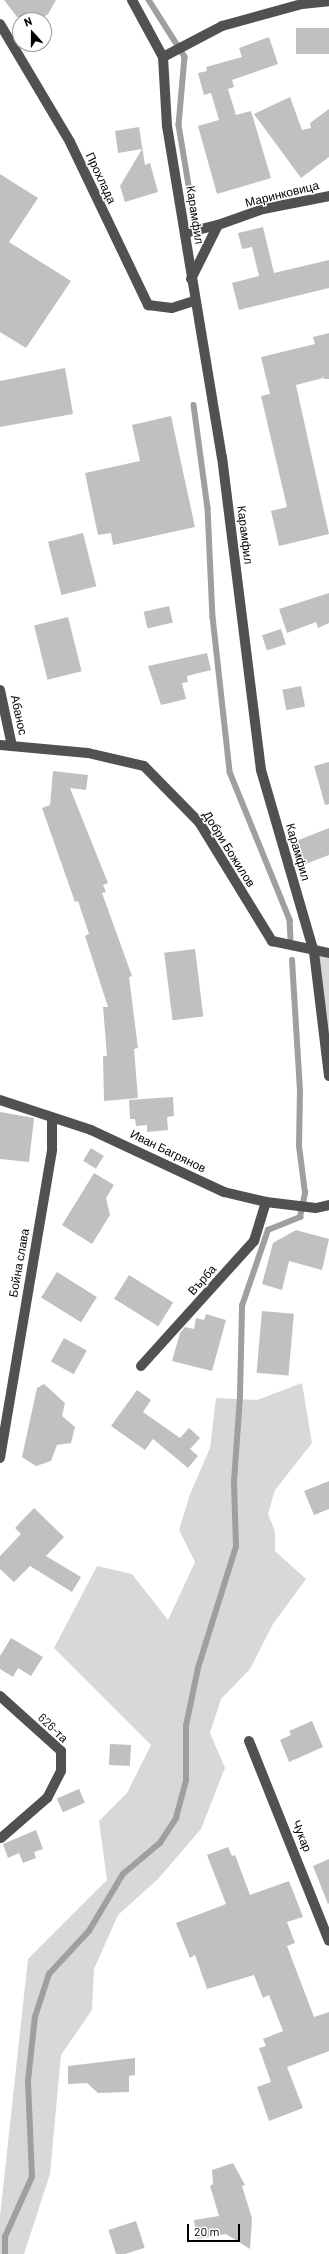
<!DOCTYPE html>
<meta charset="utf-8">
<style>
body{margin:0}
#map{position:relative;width:329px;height:2254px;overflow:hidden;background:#fff;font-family:Barlow,sans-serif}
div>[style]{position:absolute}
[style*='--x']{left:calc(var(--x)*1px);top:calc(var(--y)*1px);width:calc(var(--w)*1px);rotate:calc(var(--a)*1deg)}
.green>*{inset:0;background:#d8d8d8}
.stream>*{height:5.5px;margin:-2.75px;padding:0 2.75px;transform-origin:2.75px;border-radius:2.75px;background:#9f9f9f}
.building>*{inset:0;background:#c0c0c0;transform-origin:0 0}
.minor>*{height:10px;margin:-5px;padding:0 5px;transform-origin:5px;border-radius:5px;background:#515151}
span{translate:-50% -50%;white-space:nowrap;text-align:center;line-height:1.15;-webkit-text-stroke:3px #fff;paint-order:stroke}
.street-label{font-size:12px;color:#000}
.north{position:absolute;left:12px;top:12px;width:40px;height:40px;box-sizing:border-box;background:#fff;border:1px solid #999;border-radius:50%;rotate:339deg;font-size:11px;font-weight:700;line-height:16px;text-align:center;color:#000}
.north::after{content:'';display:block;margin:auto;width:14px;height:18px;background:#000;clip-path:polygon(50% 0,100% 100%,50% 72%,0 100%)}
.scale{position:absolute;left:187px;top:2224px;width:53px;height:18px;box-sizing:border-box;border:2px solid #000;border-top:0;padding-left:5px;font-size:12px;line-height:14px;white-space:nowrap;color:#000;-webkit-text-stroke:3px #fff;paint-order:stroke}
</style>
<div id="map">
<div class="green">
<i style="clip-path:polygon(314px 952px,329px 953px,329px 1076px)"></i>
<i style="clip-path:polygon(302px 1383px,312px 1443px,275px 1490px,268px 1514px,275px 1531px,275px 1551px,306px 1579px,273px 1624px,250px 1669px,221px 1699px,210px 1733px,225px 1768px,201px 1829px,158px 1879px,118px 1915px,94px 1969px,92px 2010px,61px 2055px,50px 2174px,24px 2254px,0 2254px,0 2216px,28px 1959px,107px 1880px,99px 1821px,127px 1793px,151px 1745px,54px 1648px,97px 1566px,132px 1574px,168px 1620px,195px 1562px,179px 1530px,190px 1494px,210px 1448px,216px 1398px,257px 1400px)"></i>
</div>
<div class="stream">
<i style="--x:149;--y:0;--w:67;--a:57.7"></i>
<i style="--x:185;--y:57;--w:68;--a:95"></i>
<i style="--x:179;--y:125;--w:86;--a:80.6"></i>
<i style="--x:194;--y:405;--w:104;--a:82.3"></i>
<i style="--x:208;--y:508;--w:109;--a:87.4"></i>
<i style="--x:213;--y:617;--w:156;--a:83.7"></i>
<i style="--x:230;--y:772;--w:160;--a:67.9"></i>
<i style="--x:290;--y:920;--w:18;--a:87"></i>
<i style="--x:5;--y:2254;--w:17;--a:-90"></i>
<i style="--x:5;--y:2237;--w:66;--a:-65.8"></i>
<i style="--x:32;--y:2177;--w:96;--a:-92.4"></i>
<i style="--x:28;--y:2081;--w:64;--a:-83.8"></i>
<i style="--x:35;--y:2017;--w:45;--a:-72"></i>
<i style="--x:49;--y:1974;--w:59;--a:-47.1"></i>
<i style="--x:89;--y:1931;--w:66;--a:-59.2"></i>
<i style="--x:123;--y:1874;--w:48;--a:-40"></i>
<i style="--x:160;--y:1843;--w:30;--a:-57"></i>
<i style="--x:176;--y:1818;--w:39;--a:-75"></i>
<i style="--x:186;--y:1780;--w:54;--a:-90"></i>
<i style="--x:186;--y:1726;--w:59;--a:-78.3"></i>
<i style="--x:198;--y:1668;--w:127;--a:-72.6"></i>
<i style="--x:236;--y:1547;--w:65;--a:-91.8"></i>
<i style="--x:234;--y:1482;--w:86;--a:-86"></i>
<i style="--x:240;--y:1396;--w:90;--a:-88.7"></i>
<i style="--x:242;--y:1306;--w:80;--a:-71.1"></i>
<i style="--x:268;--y:1230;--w:35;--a:-22"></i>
<i style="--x:300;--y:1217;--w:25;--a:-78"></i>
<i style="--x:305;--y:1193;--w:47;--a:-97.3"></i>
<i style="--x:299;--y:1146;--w:55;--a:-89"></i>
<i style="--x:300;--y:1091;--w:131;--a:-93.5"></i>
</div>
<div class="building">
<i style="clip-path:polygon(4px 0,56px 0,48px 14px,39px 20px,17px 17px)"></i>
<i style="left:329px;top:28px;width:26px;height:33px;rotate:90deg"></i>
<i style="clip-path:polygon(269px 37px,278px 64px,232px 80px,234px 87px,228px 89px,236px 115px,251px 111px,271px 178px,217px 194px,198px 126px,219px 120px,211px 93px,204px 95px,198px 73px,207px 71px,206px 67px,242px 57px,239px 48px)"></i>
<i style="clip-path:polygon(290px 97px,302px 130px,311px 128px,310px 123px,329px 109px,329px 157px,301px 178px,254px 114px)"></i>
<i style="clip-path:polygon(139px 127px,145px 165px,150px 163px,158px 192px,125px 202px,120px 186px,142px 149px,118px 153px,115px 131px)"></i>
<i style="clip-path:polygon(0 174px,38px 198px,9px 242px,71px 281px,26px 348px,0 332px)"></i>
<i style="clip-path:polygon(263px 227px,274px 273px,329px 260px,329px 288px,239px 310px,232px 283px,259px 276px,252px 247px,242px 249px,238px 233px)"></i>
<i style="clip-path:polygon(329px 333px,329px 379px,324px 379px,322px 373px,323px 378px,296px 385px,329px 534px,279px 546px,271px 511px,287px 507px,261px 396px,270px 394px,261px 357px,315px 344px,313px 337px)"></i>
<i style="clip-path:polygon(65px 368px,73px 414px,0 427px,0 381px)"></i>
<i style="clip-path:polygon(171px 416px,195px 527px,113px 545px,111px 533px,98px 535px,85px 473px,140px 461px,132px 425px)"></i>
<i style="left:83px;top:533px;width:55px;height:36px;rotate:76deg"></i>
<i style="clip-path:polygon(329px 593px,329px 623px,318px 628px,316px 622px,287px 633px,279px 609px)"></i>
<i style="left:169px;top:606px;width:17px;height:26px;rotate:77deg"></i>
<i style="left:68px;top:617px;width:56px;height:35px;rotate:76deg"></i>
<i style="left:281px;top:629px;width:16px;height:20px;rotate:72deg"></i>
<i style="clip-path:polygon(207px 653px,211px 670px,187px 676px,188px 682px,182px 683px,186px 699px,161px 705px,148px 666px)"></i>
<i style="left:301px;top:686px;width:21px;height:19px;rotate:79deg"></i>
<i style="clip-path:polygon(329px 762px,329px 804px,325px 805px,314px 766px)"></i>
<i style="clip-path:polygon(53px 771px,88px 775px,86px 790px,70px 788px,108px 883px,103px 885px,106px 892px,102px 893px,132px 976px,129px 977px,138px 1048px,134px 1049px,138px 1098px,104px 1101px,103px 1056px,107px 1056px,103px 1007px,108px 1007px,85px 936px,89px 934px,78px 901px,75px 902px,42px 808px,50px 805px)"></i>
<i style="clip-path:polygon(329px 828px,329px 855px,300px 866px,291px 843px)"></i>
<i style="left:195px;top:949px;width:68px;height:31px;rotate:83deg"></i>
<i style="clip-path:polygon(173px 1097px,174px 1116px,167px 1117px,168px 1130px,147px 1132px,147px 1125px,136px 1126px,135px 1119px,130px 1119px,129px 1100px)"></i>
<i style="clip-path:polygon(0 1112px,34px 1118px,29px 1162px,0 1159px)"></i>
<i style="left:91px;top:1148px;width:15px;height:15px;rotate:32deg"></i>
<i style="clip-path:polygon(94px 1173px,114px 1185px,106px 1198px,110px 1215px,92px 1244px,62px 1225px)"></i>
<i style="clip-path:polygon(296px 1230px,329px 1239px,322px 1270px,289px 1261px,282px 1290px,262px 1284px,273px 1243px)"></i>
<i style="left:57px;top:1272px;width:47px;height:30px;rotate:32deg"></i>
<i style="left:129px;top:1275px;width:52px;height:28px;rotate:32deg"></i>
<i style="left:262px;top:1311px;width:32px;height:62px;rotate:5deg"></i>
<i style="clip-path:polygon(206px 1314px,226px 1320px,212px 1371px,172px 1361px,180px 1333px,185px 1327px,194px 1329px,196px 1318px,204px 1320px)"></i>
<i style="left:64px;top:1338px;width:26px;height:27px;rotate:29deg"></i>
<i style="clip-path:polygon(44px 1384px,65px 1403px,62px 1416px,75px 1427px,71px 1443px,57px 1445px,51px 1461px,36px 1466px,22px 1457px,37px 1388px)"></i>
<i style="clip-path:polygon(137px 1390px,151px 1400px,143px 1412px,180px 1438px,189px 1428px,200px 1438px,190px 1449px,198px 1456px,188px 1468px,153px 1439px,145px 1450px,111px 1426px)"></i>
<i style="clip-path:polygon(329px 1481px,329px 1509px,314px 1515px,304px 1491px)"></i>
<i style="clip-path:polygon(34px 1508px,64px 1537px,46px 1556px,81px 1577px,72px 1592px,30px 1566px,14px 1582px,0 1569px,0 1556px,21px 1534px,15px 1528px)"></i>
<i style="clip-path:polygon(11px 1638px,43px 1657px,31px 1676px,18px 1668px,13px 1677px,0 1669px,0 1656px)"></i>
<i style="clip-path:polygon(312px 1721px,323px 1747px,289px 1762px,280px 1740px,291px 1735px,289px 1731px)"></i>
<i style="left:110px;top:1744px;width:21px;height:21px;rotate:3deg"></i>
<i style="left:79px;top:1789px;width:15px;height:24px;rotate:67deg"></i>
<i style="clip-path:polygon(36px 1830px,43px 1849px,34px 1852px,36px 1858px,23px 1863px,19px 1853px,8px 1858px,3px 1844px)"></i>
<i style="clip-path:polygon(228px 1847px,232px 1856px,235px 1855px,250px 1895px,289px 1881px,303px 1917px,287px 1922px,295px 1943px,287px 1946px,314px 2017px,329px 2012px,329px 2051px,287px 2067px,303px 2108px,269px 2121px,257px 2087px,271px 2082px,259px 2048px,266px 2046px,263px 2039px,283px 2031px,269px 1995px,263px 1998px,254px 1975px,207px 1989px,195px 1955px,190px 1958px,176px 1923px,226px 1904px,207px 1855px)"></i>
<i style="clip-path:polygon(329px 1859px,329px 1903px,328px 1904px,313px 1866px)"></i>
<i style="clip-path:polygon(135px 2058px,135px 2075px,129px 2076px,129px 2092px,98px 2093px,87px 2083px,68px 2084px,68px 2066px)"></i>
<i style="clip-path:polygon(233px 2163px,245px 2185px,242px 2186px,252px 2218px,250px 2249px,226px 2234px,197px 2239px,194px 2220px,219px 2216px,210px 2186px,213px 2184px,212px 2170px)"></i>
<i style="left:136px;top:2221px;width:28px;height:29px;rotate:72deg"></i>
</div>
<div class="minor">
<i style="--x:132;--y:0;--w:65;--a:61.5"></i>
<i style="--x:163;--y:57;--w:69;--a:86.7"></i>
<i style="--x:167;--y:126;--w:336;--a:80.6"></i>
<i style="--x:222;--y:457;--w:315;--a:82.9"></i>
<i style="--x:261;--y:770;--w:190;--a:73.8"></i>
<i style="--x:314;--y:952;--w:125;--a:83.1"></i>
<i style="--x:0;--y:24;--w:137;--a:59.3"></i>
<i style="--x:70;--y:142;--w:181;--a:64.4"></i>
<i style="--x:148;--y:305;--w:24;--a:7"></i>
<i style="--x:172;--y:308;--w:23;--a:-18"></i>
<i style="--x:163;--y:57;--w:67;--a:-27.7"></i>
<i style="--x:222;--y:26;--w:83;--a:-15.4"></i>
<i style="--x:302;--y:4;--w:27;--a:-6"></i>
<i style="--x:185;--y:233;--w:34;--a:-14"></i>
<i style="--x:191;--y:279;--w:60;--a:-63.4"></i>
<i style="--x:218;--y:225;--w:48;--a:-19.6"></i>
<i style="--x:263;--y:209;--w:67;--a:-11.1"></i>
<i style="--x:0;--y:690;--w:57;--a:77.9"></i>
<i style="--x:0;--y:745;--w:88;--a:5.2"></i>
<i style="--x:88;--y:753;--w:57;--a:13.1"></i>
<i style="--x:144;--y:766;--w:78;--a:45.5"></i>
<i style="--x:199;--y:822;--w:140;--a:58.5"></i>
<i style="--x:272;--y:941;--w:58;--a:11.9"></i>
<i style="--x:0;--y:1100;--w:96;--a:18.2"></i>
<i style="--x:91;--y:1130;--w:147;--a:25"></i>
<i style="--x:224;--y:1192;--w:43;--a:13.4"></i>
<i style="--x:266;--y:1202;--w:50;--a:6.8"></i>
<i style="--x:316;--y:1208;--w:13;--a:-13"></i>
<i style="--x:141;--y:1366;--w:169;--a:-47.9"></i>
<i style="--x:254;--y:1241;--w:41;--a:-72.9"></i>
<i style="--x:0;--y:1458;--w:313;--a:-80.4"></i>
<i style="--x:52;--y:1149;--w:30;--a:-90"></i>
<i style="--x:0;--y:1696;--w:82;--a:42"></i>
<i style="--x:61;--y:1751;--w:20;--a:90"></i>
<i style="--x:61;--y:1771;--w:30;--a:117"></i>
<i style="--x:47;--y:1798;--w:61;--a:139"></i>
<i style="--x:249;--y:1741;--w:215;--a:68.2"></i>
</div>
<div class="street-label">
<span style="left:101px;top:178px;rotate:65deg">Прохлада</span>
<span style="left:282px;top:194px;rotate:-14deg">Маринковица</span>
<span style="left:195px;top:215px;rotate:81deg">Карамфил</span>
<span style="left:245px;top:535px;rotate:83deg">Карамфил</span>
<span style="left:19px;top:715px;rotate:78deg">Абанос</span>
<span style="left:229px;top:849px;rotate:58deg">Добри Божилов</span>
<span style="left:298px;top:852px;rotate:74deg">Карамфил</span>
<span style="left:168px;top:1151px;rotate:26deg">Иван Багрянов</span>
<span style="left:19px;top:1263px;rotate:-80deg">Бойна слава</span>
<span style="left:202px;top:1280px;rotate:-48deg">Върба</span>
<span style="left:53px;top:1728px;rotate:44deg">626-та</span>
<span style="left:302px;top:1836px;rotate:68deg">Чукар</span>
</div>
<div class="north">N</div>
<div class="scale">20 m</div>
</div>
